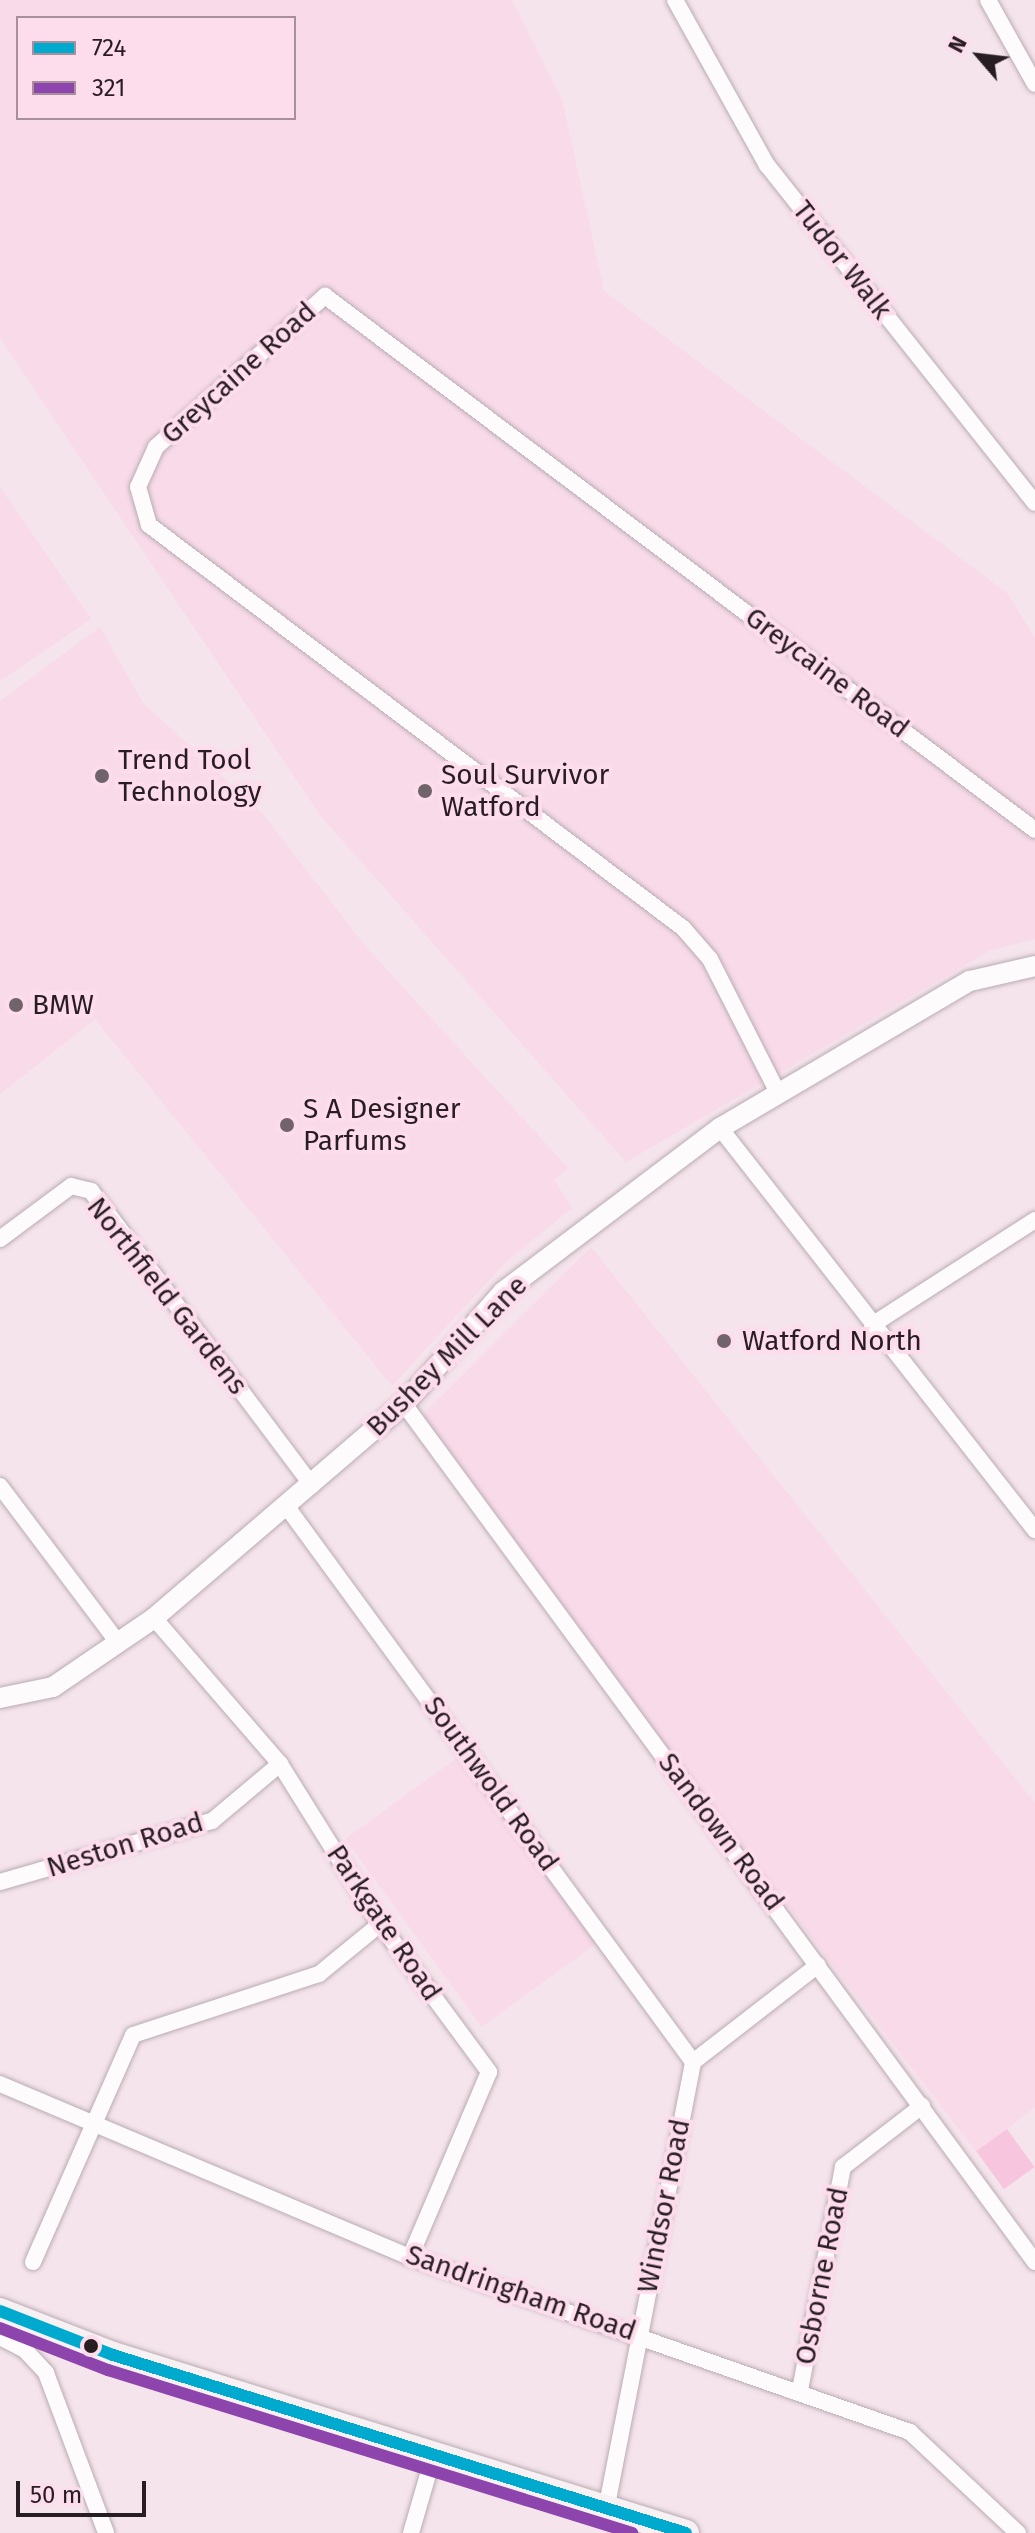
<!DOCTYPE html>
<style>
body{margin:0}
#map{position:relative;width:1035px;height:2533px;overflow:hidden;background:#f5e4ec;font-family:"Fira Sans",sans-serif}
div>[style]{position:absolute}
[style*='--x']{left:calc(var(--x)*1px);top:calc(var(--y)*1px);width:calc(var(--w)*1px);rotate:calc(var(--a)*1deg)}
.built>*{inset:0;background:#f8dae9;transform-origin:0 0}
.green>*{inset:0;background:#f7c6de;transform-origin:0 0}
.roads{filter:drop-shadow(0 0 2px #baacb2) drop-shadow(0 0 2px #baacb2)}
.minor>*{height:16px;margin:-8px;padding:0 8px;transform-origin:8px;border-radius:8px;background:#fefbfc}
.tertiary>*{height:20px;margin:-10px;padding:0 10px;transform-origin:10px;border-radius:10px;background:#fefbfc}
.primary>*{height:26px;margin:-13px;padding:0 13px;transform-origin:13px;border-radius:13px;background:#f8f1f4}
.bus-1>*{height:12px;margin:-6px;padding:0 6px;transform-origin:6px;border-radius:6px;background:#00a9ce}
.bus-2>*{height:12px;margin:-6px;padding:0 6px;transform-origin:6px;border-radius:6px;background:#8e44ad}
.dots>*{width:22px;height:22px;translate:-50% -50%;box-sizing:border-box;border:4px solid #fddcec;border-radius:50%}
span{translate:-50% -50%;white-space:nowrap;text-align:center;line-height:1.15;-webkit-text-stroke:8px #fddcec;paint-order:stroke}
.street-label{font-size:28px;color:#281d22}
.poi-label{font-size:28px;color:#281d22}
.left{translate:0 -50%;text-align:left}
.legend{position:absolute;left:16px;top:16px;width:280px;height:104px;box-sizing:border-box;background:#fddcec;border:2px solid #a8909b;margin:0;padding:10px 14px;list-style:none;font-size:24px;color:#281d22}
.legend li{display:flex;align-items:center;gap:16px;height:40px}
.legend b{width:40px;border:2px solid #a8909b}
.north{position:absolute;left:939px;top:16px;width:80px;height:80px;-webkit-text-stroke:6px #fddcec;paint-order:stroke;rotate:298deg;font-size:22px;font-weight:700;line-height:32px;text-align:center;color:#281d22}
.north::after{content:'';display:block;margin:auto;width:28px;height:36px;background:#281d22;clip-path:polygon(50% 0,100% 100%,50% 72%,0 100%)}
.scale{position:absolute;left:16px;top:2481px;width:130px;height:36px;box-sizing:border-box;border:4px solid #281d22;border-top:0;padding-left:10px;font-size:24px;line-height:28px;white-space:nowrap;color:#281d22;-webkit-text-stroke:6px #fddcec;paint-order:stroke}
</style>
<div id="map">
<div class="built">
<i style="clip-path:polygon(evenodd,0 0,512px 0,562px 100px,604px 291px,1007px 593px,1035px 638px,1035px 939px,991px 950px,626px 1162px,320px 815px,0 338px,0 0,18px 18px,294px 18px,294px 118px,18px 118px,18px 18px)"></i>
<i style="clip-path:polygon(0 487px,91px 619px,0 681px)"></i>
<i style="clip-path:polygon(100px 627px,143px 703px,261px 812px,367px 948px,568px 1168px,554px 1180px,572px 1208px,506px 1262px,392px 1386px,95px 1019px,0 1094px,0 701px)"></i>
<i style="clip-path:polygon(591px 1247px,1035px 1803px,1035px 2107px,977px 2153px,416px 1421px)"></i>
<i style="left:461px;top:1755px;width:232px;height:143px;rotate:54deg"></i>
</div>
<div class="green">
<i style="left:1007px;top:2129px;width:47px;height:38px;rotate:54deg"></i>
</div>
<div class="roads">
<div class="minor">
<i style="--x:675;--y:0;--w:189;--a:60.9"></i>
<i style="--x:767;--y:165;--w:431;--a:51.6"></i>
<i style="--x:988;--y:0;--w:96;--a:60.8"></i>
<i style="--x:776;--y:1089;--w:146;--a:-116.9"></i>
<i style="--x:710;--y:959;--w:41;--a:-131.1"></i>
<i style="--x:683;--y:928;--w:669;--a:-142.96"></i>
<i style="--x:149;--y:525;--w:40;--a:-106"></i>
<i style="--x:138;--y:487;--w:44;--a:-65.8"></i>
<i style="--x:156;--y:447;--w:227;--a:-41.8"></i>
<i style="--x:325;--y:296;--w:888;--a:36.95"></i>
<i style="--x:720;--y:1128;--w:511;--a:51.92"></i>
<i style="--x:0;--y:1239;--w:89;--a:-36.7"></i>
<i style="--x:71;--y:1186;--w:21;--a:14"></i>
<i style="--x:91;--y:1191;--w:368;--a:53.1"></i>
<i style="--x:872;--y:1325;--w:194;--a:-32.8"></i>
<i style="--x:404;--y:1404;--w:1065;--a:53.67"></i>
<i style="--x:0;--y:1486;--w:198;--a:53"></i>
<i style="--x:287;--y:1507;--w:688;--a:53.81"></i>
<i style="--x:154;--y:1618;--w:193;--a:49.2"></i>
<i style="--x:280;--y:1764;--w:189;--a:58"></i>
<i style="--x:380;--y:1924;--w:184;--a:53.6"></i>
<i style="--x:489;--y:2072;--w:201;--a:113.1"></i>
<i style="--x:0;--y:1882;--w:221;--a:-16.1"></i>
<i style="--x:212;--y:1821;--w:89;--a:-40"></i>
<i style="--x:0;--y:2084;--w:445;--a:22.9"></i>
<i style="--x:410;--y:2257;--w:530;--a:19.29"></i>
<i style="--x:910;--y:2432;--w:148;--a:43.1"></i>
<i style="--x:33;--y:2262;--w:248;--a:-66.2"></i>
<i style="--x:133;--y:2035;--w:196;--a:-18.2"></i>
<i style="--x:319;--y:1974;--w:79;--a:-39.3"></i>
<i style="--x:0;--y:2337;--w:27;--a:27"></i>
<i style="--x:24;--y:2349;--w:33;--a:47"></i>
<i style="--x:46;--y:2373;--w:171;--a:69.4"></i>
<i style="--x:800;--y:2390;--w:227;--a:-79.1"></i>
<i style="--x:843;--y:2167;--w:100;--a:-37.7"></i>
<i style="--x:607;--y:2505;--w:451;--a:-79"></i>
<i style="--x:693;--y:2062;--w:158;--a:-37.8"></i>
<i style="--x:411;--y:2533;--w:82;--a:-73.8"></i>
</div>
<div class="tertiary">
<i style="--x:0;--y:1698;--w:54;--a:-11.7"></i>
<i style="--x:53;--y:1687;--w:122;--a:-34.3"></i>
<i style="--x:154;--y:1618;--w:329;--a:-40.6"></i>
<i style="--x:404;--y:1404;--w:149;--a:-48.5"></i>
<i style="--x:503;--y:1292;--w:272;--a:-37.1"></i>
<i style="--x:720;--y:1128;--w:290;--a:-30.5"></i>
<i style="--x:970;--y:981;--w:67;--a:-13"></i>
</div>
<div class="primary">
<i style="--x:0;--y:2311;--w:121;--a:21.3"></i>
<i style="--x:113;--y:2355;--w:600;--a:17.26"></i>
</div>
</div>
<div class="bus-1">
<i style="--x:0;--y:2311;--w:121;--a:21.3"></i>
<i style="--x:113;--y:2355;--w:600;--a:17.26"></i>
</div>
<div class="bus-2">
<i style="--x:0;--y:2328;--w:116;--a:21.3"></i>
<i style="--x:108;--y:2370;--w:549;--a:17.28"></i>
</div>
<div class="dots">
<i style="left:102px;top:776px;background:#706369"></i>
<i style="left:425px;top:791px;background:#706369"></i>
<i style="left:16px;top:1005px;background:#706369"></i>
<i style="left:287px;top:1125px;background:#706369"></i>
<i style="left:724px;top:1341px;background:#706369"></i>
<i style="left:91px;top:2346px;background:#281d22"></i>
</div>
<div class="street-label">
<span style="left:842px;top:260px;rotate:52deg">Tudor Walk</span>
<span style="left:239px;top:373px;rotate:-42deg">Greycaine Road</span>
<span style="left:827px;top:673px;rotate:37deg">Greycaine Road</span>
<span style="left:167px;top:1296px;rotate:52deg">Northfield Gardens</span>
<span style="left:447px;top:1356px;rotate:-45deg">Bushey Mill Lane</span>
<span style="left:491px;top:1784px;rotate:54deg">Southwold Road</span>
<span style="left:721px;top:1832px;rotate:53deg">Sandown Road</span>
<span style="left:125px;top:1845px;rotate:-17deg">Neston Road</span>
<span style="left:384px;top:1923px;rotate:56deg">Parkgate Road</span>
<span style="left:664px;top:2206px;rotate:-79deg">Windsor Road</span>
<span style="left:822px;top:2276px;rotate:-79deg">Osborne Road</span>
<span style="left:521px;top:2293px;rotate:19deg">Sandringham Road</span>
</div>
<div class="poi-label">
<span class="left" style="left:118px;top:776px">Trend Tool<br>Technology</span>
<span class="left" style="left:441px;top:791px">Soul Survivor<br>Watford</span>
<span class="left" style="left:32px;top:1005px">BMW</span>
<span class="left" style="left:303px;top:1125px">S A Designer<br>Parfums</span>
<span class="left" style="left:742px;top:1341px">Watford North</span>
</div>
<ul class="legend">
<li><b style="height:10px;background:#00a9ce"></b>724</li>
<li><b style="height:10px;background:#8e44ad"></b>321</li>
</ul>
<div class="north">N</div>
<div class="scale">50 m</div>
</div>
